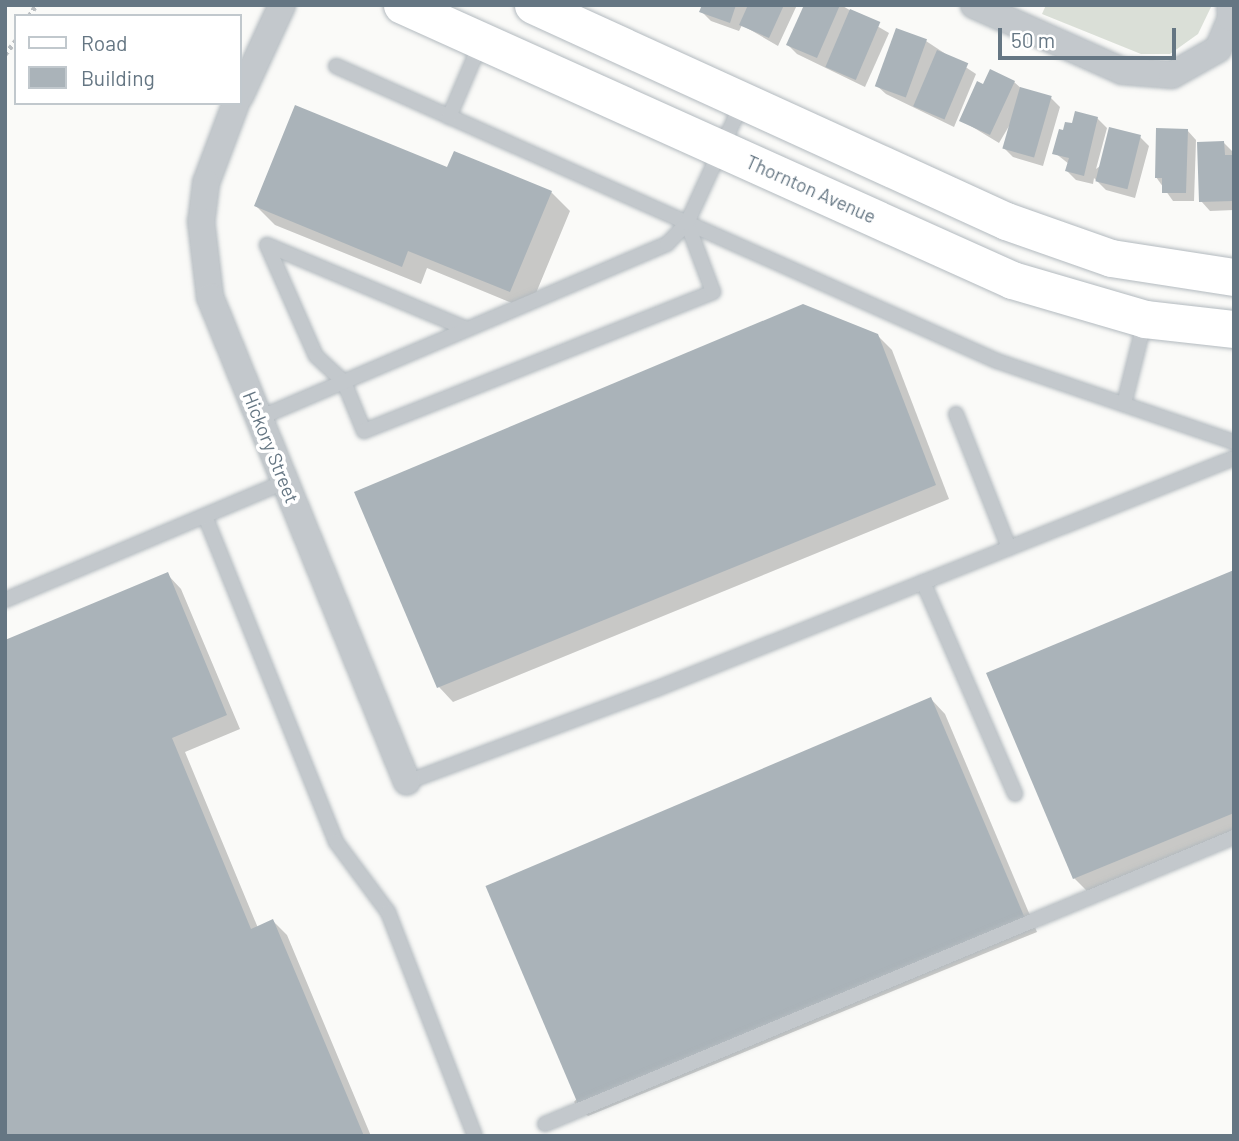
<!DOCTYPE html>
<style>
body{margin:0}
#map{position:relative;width:1239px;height:1141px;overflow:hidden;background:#fafaf8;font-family:Barlow,sans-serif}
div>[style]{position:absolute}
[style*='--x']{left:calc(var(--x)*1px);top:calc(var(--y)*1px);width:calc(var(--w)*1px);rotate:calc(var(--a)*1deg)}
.green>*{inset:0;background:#dadfd7}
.shadow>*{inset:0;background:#0003}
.building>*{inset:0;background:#aab3b9;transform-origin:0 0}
.path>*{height:4.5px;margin-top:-2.25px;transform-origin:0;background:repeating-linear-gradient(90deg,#bbbfc2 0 3.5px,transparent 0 7px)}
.roads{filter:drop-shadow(0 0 2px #b3babf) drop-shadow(0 0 2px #b3babf)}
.lane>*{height:14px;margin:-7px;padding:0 7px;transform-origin:7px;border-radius:7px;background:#c3c8cc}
.street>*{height:26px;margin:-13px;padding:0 13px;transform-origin:13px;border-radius:13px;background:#c3c8cc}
.secondary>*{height:37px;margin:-18.5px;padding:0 18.5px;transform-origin:18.5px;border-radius:18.5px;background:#fff}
span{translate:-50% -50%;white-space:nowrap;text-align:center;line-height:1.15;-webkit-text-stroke:7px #fff;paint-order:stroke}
.street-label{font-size:19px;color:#657683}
.frame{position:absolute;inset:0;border:7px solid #657683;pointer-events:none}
.legend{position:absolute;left:14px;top:14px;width:228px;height:91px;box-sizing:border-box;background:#fff;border:2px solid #c1c8cd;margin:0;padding:9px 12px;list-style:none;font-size:21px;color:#657683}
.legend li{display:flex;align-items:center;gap:14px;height:35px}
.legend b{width:35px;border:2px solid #c1c8cd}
.scale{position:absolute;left:998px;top:28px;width:178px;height:32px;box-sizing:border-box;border:4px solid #657683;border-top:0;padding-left:9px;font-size:21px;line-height:24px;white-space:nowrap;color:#657683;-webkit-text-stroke:5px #fff;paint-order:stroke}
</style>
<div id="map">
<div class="green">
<i style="clip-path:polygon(1046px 5px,1212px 5px,1198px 34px,1170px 54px,1141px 54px,1042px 14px)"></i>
</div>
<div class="shadow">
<i style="clip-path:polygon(704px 5px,797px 5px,778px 46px,742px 25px,739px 31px,711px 21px,701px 11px)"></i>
<i style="clip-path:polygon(805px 5px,841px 5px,889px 33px,865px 87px,797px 54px,788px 45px)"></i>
<i style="clip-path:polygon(926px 41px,976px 74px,954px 127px,886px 94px,876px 85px)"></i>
<i style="clip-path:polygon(1014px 82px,1022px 89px,1051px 98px,1060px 107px,1043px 166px,1013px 157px,1004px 148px,1012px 121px,999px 143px,961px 120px,984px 87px)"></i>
<i style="clip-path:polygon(1097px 118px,1107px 128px,1096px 169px,1140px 137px,1149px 146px,1135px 198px,1106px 190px,1094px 178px,1093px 184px,1076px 180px,1067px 171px,1069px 164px,1055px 153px,1073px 125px)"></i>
<i style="clip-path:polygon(1187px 130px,1196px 140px,1194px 201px,1173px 201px,1156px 177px)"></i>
<i style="clip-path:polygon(1224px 143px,1233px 152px,1234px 210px,1210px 211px,1201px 201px)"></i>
<i style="clip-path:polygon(448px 169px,551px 192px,570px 211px,529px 310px,427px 268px,421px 284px,275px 225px,256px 206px)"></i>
<i style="clip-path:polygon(877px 335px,892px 350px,949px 499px,453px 702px,439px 687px)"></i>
<i style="clip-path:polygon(1234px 572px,1234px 832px,1088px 892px,1074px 878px)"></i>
<i style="clip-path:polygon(167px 574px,181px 589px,240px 729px,185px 752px,258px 928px,273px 921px,287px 935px,371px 1136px,5px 1136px)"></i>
<i style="clip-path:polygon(931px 699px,945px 714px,1037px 932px,588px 1116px,574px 1102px)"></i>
</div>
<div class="building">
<i style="clip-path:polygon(702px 5px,736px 5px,730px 23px,699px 12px)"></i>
<i style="clip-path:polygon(748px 5px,784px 5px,769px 38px,739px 25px)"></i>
<i style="clip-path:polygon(804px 5px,840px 5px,817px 58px,786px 45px)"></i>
<i style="left:850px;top:9px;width:33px;height:63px;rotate:23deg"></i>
<i style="left:896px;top:28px;width:33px;height:62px;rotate:20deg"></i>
<i style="left:937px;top:50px;width:34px;height:61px;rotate:23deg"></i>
<i style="clip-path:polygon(990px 69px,1015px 81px,990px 135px,959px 121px,977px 81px,983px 84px)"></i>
<i style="left:1020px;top:87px;width:33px;height:64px;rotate:16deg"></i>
<i style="clip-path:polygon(295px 105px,447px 167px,454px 151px,552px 191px,510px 292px,408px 251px,402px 267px,254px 206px)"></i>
<i style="clip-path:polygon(1075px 111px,1098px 117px,1084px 176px,1065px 171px,1069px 158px,1052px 154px,1059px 129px,1063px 130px,1065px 122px,1072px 123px)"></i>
<i style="left:1109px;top:127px;width:33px;height:56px;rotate:14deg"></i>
<i style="clip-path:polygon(1156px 128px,1188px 129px,1186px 193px,1162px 193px,1162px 178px,1155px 178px)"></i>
<i style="clip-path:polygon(1224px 141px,1225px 155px,1232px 155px,1233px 201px,1199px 202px,1197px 142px)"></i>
<i style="clip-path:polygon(803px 304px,878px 334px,936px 485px,437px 688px,354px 492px)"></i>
<i style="clip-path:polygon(1234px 570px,1234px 813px,1073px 879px,986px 673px)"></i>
<i style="clip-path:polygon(168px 572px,227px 715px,172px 738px,251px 929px,273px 919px,364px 1136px,5px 1136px,5px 640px)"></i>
<i style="left:931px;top:697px;width:239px;height:484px;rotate:67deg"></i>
</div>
<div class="path">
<i style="--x:29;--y:16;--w:13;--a:-58"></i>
<i style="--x:5;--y:54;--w:18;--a:-52"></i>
</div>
<div class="roads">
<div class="lane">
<i style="--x:336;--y:66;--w:724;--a:24.05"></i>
<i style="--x:997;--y:361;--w:250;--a:18.9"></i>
<i style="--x:449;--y:117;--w:82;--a:-66.9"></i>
<i style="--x:467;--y:329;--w:217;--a:-157.2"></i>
<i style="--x:267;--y:245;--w:121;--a:66.2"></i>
<i style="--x:316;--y:356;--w:38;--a:43"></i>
<i style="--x:344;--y:382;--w:53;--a:67.8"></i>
<i style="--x:364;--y:431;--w:376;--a:-21.7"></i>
<i style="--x:713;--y:292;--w:74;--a:-110.6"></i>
<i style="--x:1124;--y:404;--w:87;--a:-76"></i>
<i style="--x:956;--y:414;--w:144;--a:68.4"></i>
<i style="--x:259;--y:418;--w:444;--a:-23.1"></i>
<i style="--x:667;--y:244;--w:29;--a:-46"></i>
<i style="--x:687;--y:223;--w:132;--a:-65.4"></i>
<i style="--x:205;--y:516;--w:351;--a:68.1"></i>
<i style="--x:336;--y:842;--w:87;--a:53.4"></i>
<i style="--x:388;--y:912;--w:240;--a:68.8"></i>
<i style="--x:923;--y:582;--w:231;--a:66.5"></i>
<i style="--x:5;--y:600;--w:304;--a:-22.9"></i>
<i style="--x:407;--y:782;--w:266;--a:-20.5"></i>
<i style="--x:656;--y:689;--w:622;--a:-21.78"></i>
<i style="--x:545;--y:1124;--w:746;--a:-22.61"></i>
</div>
<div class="street">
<i style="--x:974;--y:5;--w:162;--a:24"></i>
<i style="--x:1122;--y:71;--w:50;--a:4.6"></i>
<i style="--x:1172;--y:75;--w:53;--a:-29.5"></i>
<i style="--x:1218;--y:49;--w:34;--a:-67"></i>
<i style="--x:1231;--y:18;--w:13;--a:-94"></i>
<i style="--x:240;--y:96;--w:100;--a:-65.2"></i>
<i style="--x:236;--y:103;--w:85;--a:110.6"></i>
<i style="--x:206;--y:183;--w:38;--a:97"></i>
<i style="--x:201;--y:221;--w:77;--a:83.2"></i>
<i style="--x:210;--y:297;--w:523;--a:67.89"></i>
</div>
<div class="secondary">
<i style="--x:402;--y:5;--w:669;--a:24.27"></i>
<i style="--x:1012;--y:280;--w:139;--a:16.3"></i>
<i style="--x:1145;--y:319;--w:90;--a:6.4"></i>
<i style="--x:533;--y:5;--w:520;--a:24.54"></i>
<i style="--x:1006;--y:221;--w:111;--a:19.4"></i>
<i style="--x:1111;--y:258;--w:124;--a:8.8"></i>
</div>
</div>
<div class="street-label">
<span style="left:811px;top:189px;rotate:24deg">Thornton Avenue</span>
<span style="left:271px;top:447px;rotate:68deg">Hickory Street</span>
</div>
<div class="frame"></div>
<ul class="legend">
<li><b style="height:9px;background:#fff"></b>Road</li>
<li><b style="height:19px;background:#aab3b9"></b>Building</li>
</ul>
<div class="scale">50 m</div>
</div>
